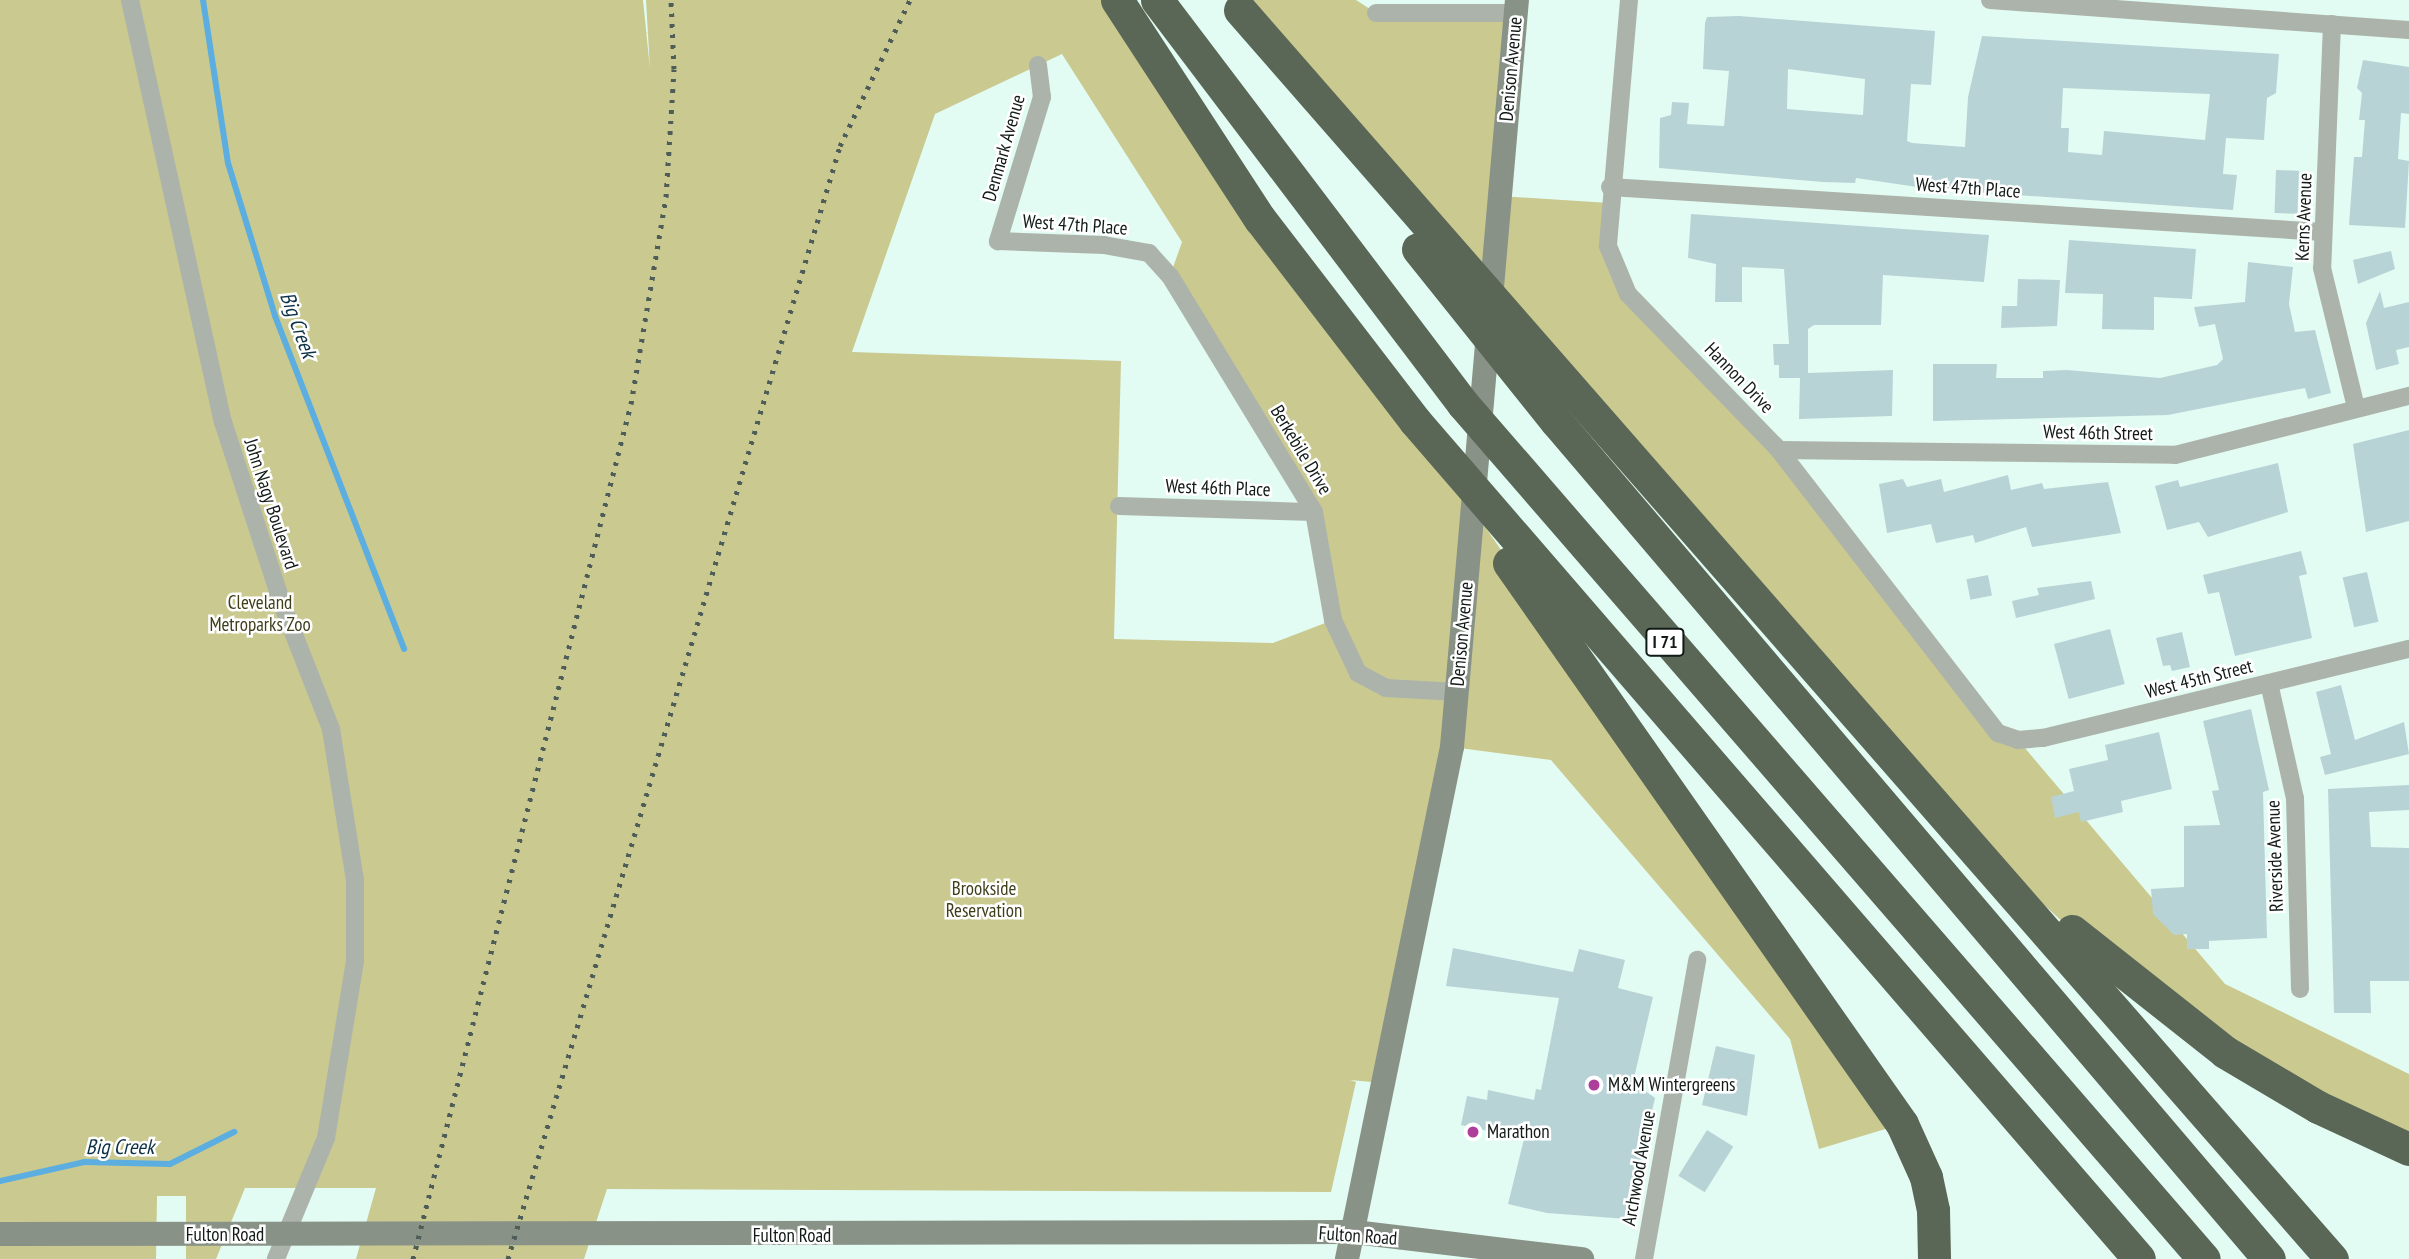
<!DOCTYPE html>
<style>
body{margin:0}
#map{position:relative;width:2409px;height:1259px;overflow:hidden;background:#e2fcf3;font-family:"PT Sans Narrow",sans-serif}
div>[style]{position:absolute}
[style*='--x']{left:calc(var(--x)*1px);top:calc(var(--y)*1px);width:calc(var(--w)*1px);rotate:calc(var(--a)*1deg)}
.green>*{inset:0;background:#c9c990}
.stream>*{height:6px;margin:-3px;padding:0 3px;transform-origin:3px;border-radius:3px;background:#5caee0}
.building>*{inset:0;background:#b8d3d6;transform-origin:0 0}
.street>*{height:18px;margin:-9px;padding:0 9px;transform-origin:9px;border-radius:9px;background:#acb3ab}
.secondary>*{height:24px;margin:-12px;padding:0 12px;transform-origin:12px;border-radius:12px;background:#899287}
.highway>*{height:33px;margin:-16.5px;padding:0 16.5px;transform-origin:16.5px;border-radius:16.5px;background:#5a6757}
.rail>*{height:5px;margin-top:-2.5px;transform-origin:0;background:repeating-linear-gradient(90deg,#4f5d59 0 3.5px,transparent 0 10.5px)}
.dots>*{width:19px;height:19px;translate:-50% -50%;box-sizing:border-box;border:4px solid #fff;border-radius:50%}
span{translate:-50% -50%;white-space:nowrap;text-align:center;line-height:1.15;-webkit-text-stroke:5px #fff;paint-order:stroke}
.shield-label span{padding:2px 5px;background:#fff;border:2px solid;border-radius:5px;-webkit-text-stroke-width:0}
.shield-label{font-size:18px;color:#111a17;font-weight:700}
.street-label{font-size:19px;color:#111a17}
.park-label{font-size:19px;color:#3f3e1a}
.poi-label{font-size:19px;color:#111a17}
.left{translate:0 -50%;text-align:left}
.water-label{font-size:21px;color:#0c3145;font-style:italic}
</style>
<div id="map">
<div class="green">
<i style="clip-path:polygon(evenodd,0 0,643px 0,650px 69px,646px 0,1117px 0,1902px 1124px,1819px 1149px,1790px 1039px,1551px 760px,1452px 747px,1383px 1083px,1350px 1080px,1356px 1082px,1331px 1192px,607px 1189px,584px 1259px,356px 1259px,376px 1188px,245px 1188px,216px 1259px,186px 1259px,186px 1196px,157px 1196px,156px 1259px,0 1259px,0 0,1062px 54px,1182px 242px,1170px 276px,1314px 512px,1333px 620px,1273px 643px,1114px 639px,1121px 361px,852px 352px,935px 114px,1062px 54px)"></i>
<i style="clip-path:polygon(1234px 0,1356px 0,1376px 13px,1516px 13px,1500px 196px,1609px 203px,1617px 272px,1779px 450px,1998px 732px,2018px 740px,2225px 984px,2409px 1074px,2409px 1149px,2113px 968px,2041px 902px)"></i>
</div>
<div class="stream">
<i style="--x:203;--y:0;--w:165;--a:81.3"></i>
<i style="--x:228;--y:163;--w:160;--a:72.9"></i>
<i style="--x:275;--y:316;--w:357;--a:68.8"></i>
<i style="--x:0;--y:1181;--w:86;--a:-12.7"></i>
<i style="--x:84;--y:1162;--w:86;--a:1.3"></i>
<i style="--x:170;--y:1164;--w:72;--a:-26.6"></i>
</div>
<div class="building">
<i style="clip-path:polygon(evenodd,1739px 16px,1935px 31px,1931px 85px,1911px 84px,1907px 141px,1912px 143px,1965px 147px,1968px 97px,1982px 36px,2279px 54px,2276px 93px,2267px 98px,2264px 140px,2226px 138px,2223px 174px,2237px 175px,2233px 210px,1931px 189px,1856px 178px,1855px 183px,1823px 182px,1659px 168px,1660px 118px,1671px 115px,1672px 102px,1689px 103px,1687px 124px,1724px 126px,1729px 71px,1703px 69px,1705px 23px,1707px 17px,1739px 16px,1788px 69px,1865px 79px,1863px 115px,1787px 109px,1788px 69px,1739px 16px,2063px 88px,2210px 94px,2205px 140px,2104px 131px,2102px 155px,2068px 152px,2069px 128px,2061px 128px,2063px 88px)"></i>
<i style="clip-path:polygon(2363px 60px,2409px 67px,2409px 114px,2401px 113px,2398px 159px,2409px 161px,2405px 228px,2349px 225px,2354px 157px,2362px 157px,2365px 120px,2359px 120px,2362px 93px,2357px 88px)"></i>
<i style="left:2276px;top:170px;width:23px;height:43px;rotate:2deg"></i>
<i style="clip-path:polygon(1691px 214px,1989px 235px,1984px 282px,1883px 275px,1881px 325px,1814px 325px,1808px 329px,1808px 373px,1893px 370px,1892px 416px,1799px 419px,1800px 378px,1779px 378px,1779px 365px,1774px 365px,1773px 344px,1789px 344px,1784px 269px,1742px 267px,1742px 302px,1715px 302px,1716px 264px,1688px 258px)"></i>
<i style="clip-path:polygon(2069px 240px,2196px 249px,2192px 299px,2154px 297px,2154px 330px,2102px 329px,2103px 294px,2065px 293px)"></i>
<i style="clip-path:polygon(2391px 251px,2395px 269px,2358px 284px,2353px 260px)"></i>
<i style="clip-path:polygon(2248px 262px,2293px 267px,2289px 304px,2295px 332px,2315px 330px,2331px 393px,2308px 399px,2305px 388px,2168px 415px,1933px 421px,1933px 364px,1997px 364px,1996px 378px,2043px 378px,2043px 371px,2067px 370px,2160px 378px,2217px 365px,2223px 359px,2215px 324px,2199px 327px,2194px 307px,2245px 302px)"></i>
<i style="clip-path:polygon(2018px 279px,2060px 280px,2057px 326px,2001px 328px,2002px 306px,2017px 306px)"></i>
<i style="clip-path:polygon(2380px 291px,2384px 308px,2409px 302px,2409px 347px,2396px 350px,2399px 364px,2376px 370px,2366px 323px)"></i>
<i style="clip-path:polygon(2409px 430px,2409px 521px,2366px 532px,2353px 444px)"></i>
<i style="clip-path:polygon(2278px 463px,2288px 512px,2208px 537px,2199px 522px,2167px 530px,2155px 486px,2178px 480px,2180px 487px)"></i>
<i style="clip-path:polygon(2008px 475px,2011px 490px,2042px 483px,2044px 489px,2108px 482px,2121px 533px,2032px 547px,2026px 527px,1975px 543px,1973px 535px,1936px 543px,1931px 524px,1887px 533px,1879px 484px,1903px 479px,1907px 487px,1941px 479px,1944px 492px)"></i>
<i style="clip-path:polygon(2301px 551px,2307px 574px,2299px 576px,2312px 638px,2235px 656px,2219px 592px,2208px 594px,2203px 575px)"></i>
<i style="left:2367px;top:572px;width:51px;height:25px;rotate:77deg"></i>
<i style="left:1988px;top:575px;width:21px;height:22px;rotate:79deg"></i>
<i style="clip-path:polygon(2091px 581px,2095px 599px,2016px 618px,2012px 601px,2039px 595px,2037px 588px)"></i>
<i style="left:2110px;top:629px;width:57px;height:58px;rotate:75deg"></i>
<i style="clip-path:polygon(2182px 632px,2190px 667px,2172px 671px,2170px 665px,2163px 666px,2156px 638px)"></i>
<i style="clip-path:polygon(2341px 685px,2355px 740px,2404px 722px,2409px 754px,2325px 775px,2320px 757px,2331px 754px,2316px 692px)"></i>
<i style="clip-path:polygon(2251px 709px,2269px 790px,2263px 792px,2267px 938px,2209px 941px,2209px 949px,2187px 949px,2187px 934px,2174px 935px,2153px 914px,2151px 889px,2184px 887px,2184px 826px,2220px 825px,2212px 791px,2219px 790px,2203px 721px)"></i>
<i style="clip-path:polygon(2159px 732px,2172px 789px,2121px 801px,2123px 812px,2081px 822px,2079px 812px,2055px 818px,2051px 797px,2074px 791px,2069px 769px,2108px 760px,2105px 745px)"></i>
<i style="clip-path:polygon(2409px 785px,2409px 810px,2369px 812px,2371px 847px,2409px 848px,2409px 981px,2370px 981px,2371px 1013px,2334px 1013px,2328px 789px)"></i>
<i style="clip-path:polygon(1453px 948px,1573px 972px,1579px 949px,1625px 960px,1618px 988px,1653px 997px,1633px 1082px,1655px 1098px,1627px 1219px,1547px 1213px,1508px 1204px,1524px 1139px,1461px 1125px,1467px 1096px,1487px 1100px,1488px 1090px,1534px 1100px,1536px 1089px,1541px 1090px,1559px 998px,1446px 986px)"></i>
<i style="clip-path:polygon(1716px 1046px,1755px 1055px,1747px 1116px,1702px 1105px)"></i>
<i style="left:1707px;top:1130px;width:31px;height:54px;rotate:32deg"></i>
</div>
<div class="street">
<i style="--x:130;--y:0;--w:432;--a:77.6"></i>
<i style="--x:223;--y:422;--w:191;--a:72"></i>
<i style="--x:282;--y:604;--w:134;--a:68.6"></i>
<i style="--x:331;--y:729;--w:154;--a:81"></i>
<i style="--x:355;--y:881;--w:80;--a:90"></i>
<i style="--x:355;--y:961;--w:179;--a:99.3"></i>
<i style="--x:326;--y:1138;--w:131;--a:112.5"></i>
<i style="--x:1629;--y:0;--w:247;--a:94.9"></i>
<i style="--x:1608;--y:246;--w:52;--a:67.4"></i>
<i style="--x:1628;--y:294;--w:217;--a:45.9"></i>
<i style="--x:1779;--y:450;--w:358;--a:52.3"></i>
<i style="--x:1998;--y:733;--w:21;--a:19"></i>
<i style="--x:2018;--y:740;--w:25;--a:-5"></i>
<i style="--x:2043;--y:738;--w:377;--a:-13.7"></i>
<i style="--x:1990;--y:0;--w:420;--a:4.1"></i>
<i style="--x:1376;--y:13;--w:140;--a:0"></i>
<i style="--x:2332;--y:24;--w:244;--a:92.3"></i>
<i style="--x:2322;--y:268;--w:144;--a:76.3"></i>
<i style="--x:1038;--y:65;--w:32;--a:83"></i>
<i style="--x:1042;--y:97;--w:151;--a:107"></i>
<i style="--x:998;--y:241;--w:106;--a:2.2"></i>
<i style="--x:1104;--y:245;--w:46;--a:10.1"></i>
<i style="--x:1149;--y:253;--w:31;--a:48"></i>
<i style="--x:1170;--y:276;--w:276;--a:58.6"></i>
<i style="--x:1314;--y:512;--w:110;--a:80"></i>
<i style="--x:1333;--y:620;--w:59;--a:64.7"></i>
<i style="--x:1358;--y:673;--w:32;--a:28"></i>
<i style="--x:1386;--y:688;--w:71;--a:3.2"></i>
<i style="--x:1610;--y:187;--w:714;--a:3.61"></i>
<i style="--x:1779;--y:450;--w:396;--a:0.7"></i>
<i style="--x:2175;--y:455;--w:241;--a:-14.2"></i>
<i style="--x:1119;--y:506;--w:195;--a:1.8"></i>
<i style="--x:2269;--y:683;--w:118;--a:77.3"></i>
<i style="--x:2295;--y:798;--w:191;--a:88.5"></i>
<i style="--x:1644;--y:1259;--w:304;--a:-79.9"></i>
</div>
<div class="secondary">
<i style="--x:0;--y:1234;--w:1354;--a:-0.08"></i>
<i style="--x:1354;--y:1232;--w:230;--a:6.8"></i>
<i style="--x:1347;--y:1259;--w:523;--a:-78.41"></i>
<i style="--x:1452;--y:747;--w:750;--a:-85.03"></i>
</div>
<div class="highway">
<i style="--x:1117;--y:0;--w:262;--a:56.9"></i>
<i style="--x:1260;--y:219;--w:255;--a:52.5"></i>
<i style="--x:1415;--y:421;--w:1107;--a:49.17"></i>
<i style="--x:1157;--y:0;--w:507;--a:52.86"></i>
<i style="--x:1463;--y:404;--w:1131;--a:49.09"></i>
<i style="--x:1240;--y:10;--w:1659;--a:48.84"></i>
<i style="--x:1418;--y:249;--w:221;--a:51.3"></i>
<i style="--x:1556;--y:421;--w:1100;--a:49.61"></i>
<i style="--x:1509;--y:563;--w:685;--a:54.99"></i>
<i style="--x:1902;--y:1124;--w:58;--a:65.6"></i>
<i style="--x:1926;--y:1177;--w:34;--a:78"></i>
<i style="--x:1933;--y:1210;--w:49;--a:88.8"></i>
<i style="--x:2072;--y:931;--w:195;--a:38.3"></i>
<i style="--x:2225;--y:1052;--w:108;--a:30.6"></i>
<i style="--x:2318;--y:1107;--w:100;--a:24.8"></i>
</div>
<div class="rail">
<i style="--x:413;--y:1259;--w:882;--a:-75.7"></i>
<i style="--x:631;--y:404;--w:210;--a:-80.4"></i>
<i style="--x:666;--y:197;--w:128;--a:-86.4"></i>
<i style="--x:674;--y:69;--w:69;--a:-92.5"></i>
<i style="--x:508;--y:1259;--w:1161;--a:-73.39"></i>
<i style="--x:840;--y:146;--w:162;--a:-64.4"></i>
</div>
<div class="dots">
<i style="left:1594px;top:1085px;background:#ae3e9b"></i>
<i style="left:1473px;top:1132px;background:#ae3e9b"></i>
</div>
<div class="shield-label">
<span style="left:1665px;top:642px">I 71</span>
</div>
<div class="street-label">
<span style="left:1511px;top:69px;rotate:-85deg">Denison Avenue</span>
<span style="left:1004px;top:148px;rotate:-74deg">Denmark Avenue</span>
<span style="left:1968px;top:188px;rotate:4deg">West 47th Place</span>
<span style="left:2304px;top:217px;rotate:-88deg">Kerns Avenue</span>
<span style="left:1075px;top:225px;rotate:4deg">West 47th Place</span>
<span style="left:1739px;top:378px;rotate:46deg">Hannon Drive</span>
<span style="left:2098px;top:433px;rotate:1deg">West 46th Street</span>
<span style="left:1301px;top:450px;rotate:59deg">Berkebile Drive</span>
<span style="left:1218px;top:488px;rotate:2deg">West 46th Place</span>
<span style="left:271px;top:504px;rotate:72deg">John Nagy Boulevard</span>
<span style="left:1462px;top:634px;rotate:-85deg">Denison Avenue</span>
<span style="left:2199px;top:679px;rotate:-14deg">West 45th Street</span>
<span style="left:2275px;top:856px;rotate:-92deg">Riverside Avenue</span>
<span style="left:1639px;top:1168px;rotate:-80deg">Archwood Avenue</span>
<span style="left:225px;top:1235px">Fulton Road</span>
<span style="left:792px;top:1236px">Fulton Road</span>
<span style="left:1358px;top:1236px;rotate:4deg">Fulton Road</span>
</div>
<div class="park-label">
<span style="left:260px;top:614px">Cleveland<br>Metroparks Zoo</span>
<span style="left:984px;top:900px">Brookside<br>Reservation</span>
</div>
<div class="poi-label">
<span class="left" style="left:1608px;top:1085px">M&amp;M Wintergreens</span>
<span class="left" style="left:1487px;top:1132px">Marathon</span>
</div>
<div class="water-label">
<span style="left:298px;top:325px;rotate:70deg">Big Creek</span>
<span style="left:120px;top:1147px">Big Creek</span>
</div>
</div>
